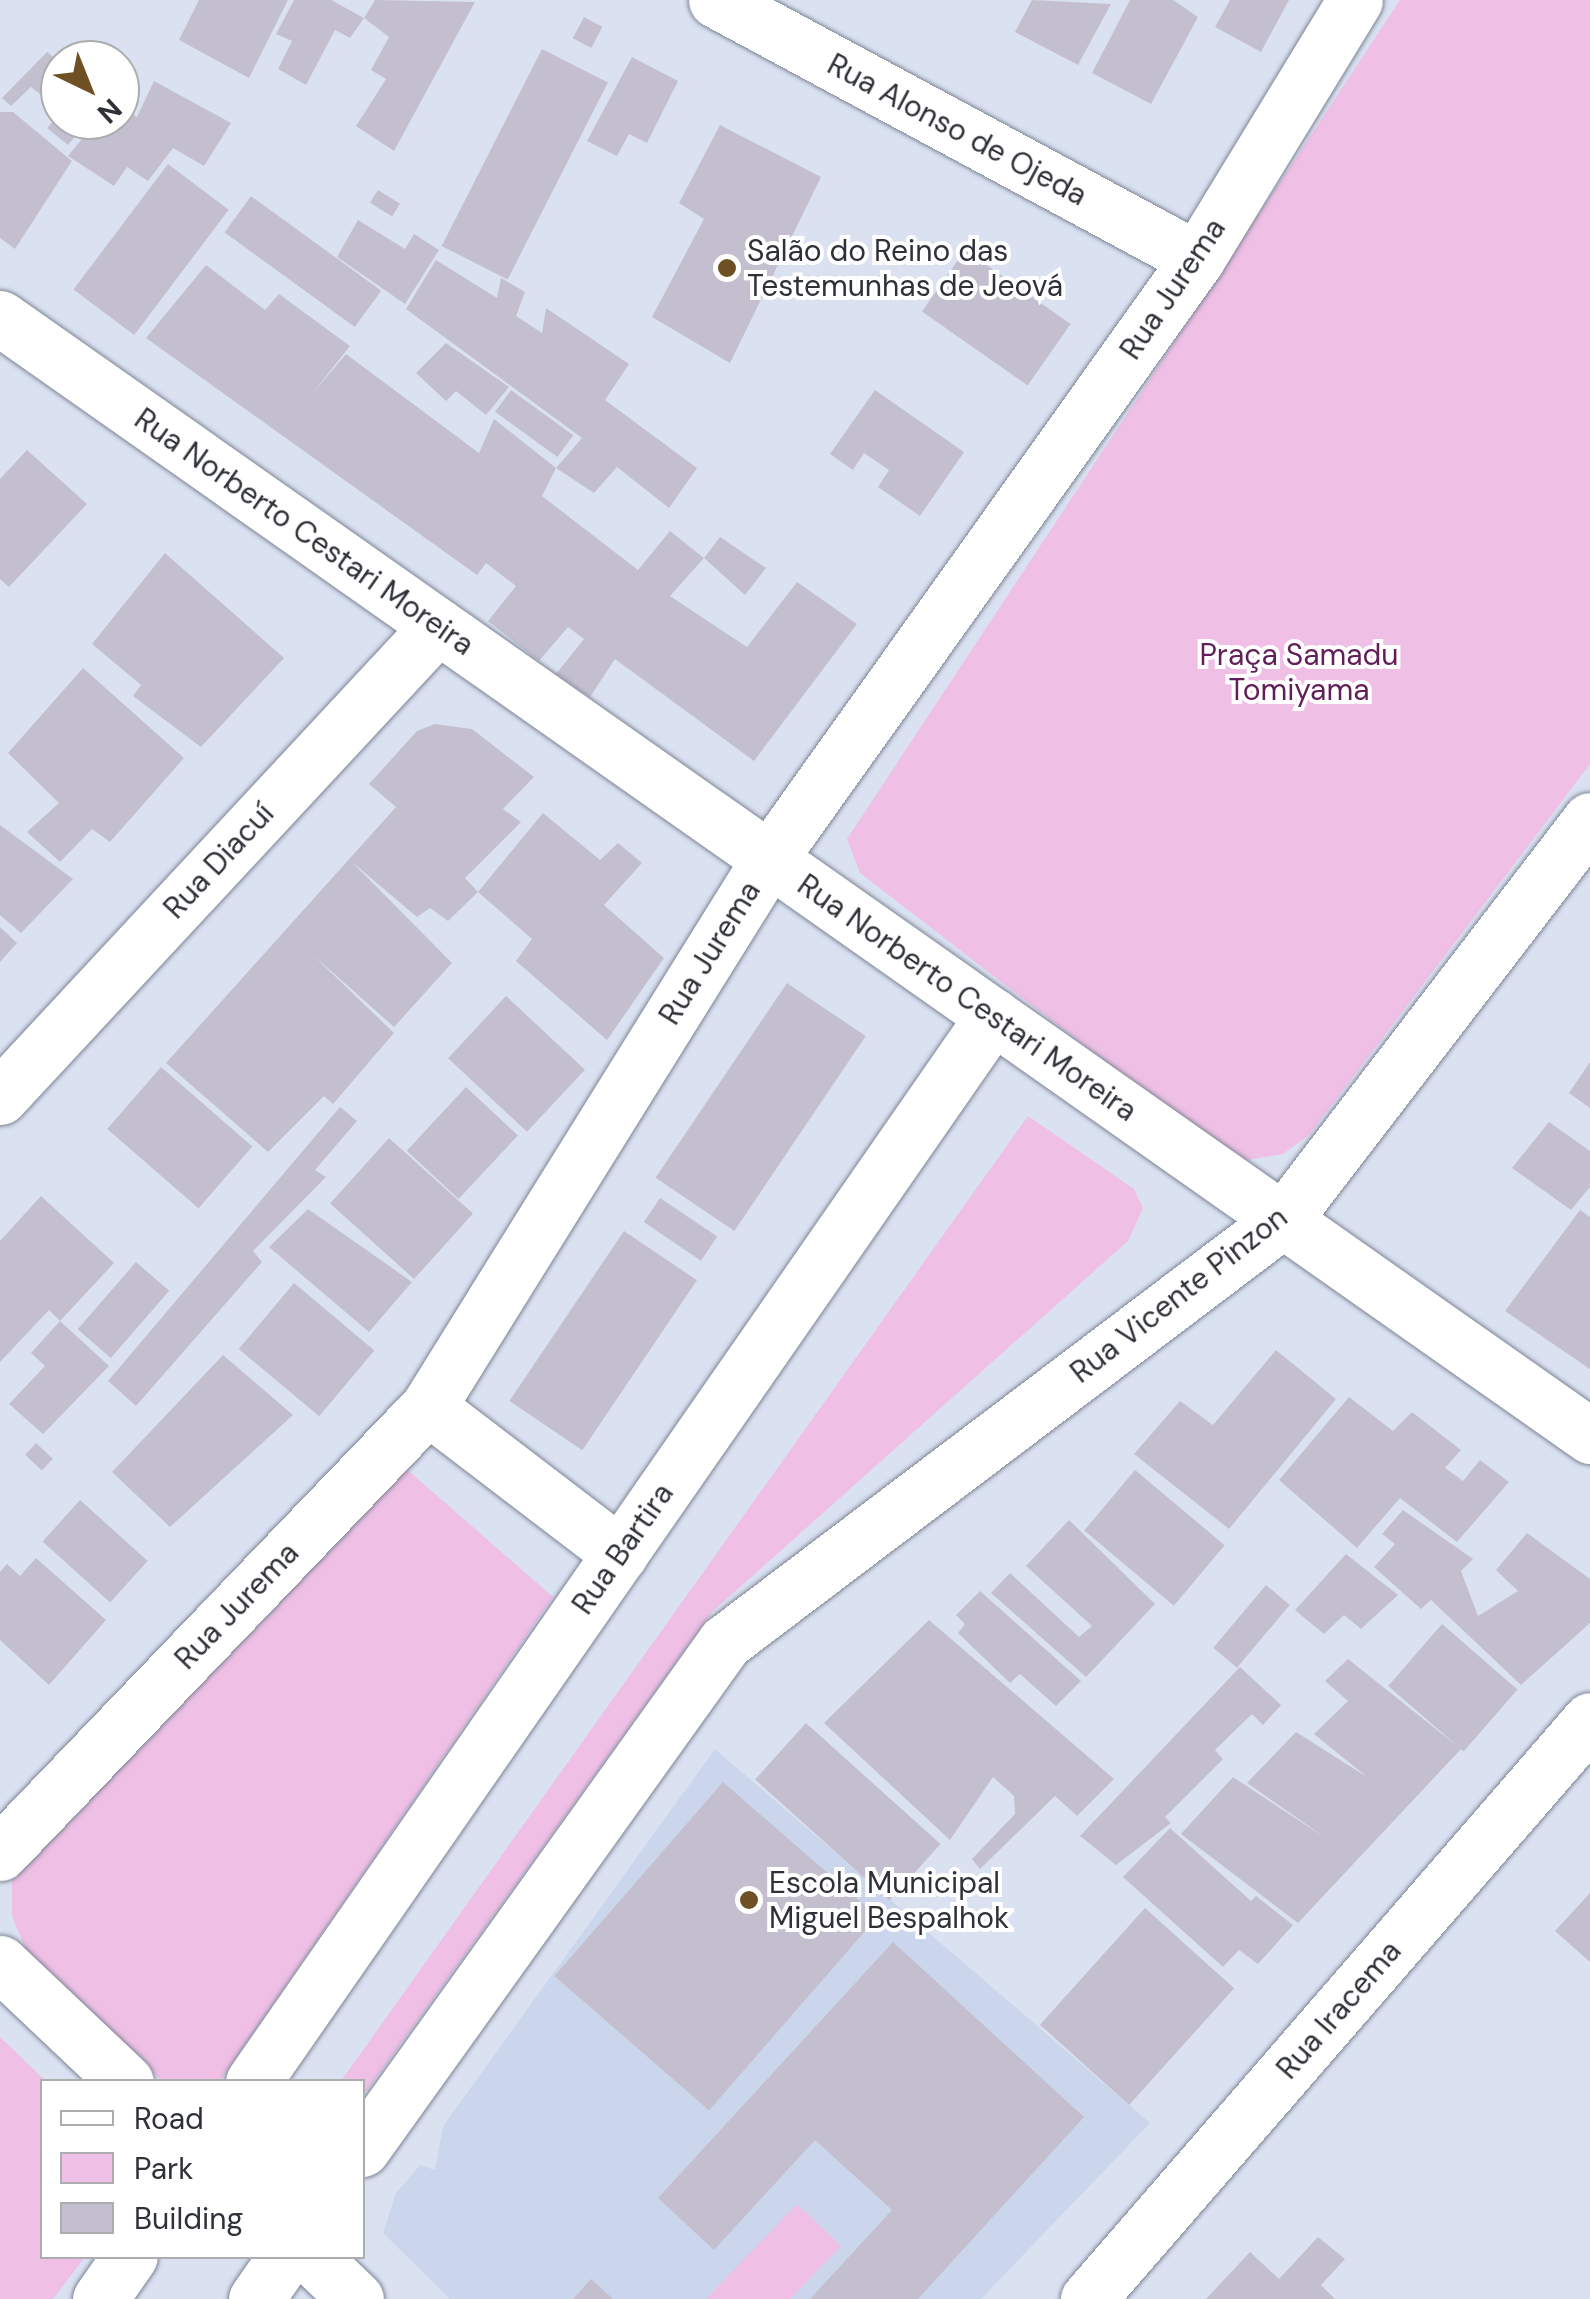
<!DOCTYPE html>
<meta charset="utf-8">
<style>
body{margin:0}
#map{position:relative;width:1590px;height:2299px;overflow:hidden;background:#dae2f2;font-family:"DM Sans",sans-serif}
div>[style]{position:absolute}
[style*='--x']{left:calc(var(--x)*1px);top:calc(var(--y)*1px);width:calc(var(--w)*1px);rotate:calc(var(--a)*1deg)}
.built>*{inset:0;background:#cbd6ec}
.green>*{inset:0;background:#efbfe5}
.building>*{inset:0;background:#c4bfcf;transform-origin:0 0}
.roads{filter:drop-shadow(0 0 2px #7d8493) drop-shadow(0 0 2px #7d8493)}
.minor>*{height:55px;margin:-27.5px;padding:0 27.5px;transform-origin:27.5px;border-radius:27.5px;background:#fff}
.dots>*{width:28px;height:28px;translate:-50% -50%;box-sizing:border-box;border:5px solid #fff;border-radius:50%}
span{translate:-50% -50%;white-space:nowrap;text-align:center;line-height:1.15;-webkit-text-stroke:8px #fff;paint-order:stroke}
.street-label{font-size:30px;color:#2e3137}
.poi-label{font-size:30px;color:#2e3137}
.left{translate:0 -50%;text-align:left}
.park-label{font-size:30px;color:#611e58}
.legend{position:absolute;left:40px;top:2079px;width:325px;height:180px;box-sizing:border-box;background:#fff;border:2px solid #abadaf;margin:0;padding:12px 18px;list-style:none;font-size:30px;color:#2e3137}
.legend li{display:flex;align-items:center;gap:20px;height:50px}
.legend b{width:50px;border:2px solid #abadaf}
.north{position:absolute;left:40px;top:40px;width:100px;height:100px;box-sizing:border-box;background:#fff;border:2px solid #abadaf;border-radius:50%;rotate:137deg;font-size:28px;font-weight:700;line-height:40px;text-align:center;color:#2e3137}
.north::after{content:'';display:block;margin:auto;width:35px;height:45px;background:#6e5024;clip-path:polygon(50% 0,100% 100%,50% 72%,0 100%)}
</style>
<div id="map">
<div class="built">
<i style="clip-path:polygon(715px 1749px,1150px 2123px,981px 2299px,450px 2299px,383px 2233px,396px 2193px,420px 2165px,435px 2170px,443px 2126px)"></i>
</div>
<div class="green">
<i style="clip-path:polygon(1400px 0,1590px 0,1590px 764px,1309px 1135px,1283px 1154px,1246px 1160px,1225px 1154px,860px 873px,847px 839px)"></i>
<i style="clip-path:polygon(1028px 1116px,1134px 1189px,1143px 1208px,1128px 1241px,712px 1612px,363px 2096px,362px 2082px,341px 2081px)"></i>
<i style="clip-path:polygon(403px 1466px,553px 1597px,220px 2081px,162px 2081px,31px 1962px,12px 1916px,12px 1878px,30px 1848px)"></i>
<i style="clip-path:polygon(0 2037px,46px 2081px,42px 2256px,85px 2257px,53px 2299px,0 2299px)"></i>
<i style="clip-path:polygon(797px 2204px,841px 2246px,790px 2299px,706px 2299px)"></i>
</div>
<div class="building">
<i style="clip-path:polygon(199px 0,288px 0,249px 78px,179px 40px)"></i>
<i style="clip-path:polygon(294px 0,331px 0,364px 18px,350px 38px,335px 30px,306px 85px,278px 69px,292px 41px,276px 34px)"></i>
<i style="clip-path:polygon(375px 0,475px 2px,394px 151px,356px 126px,386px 79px,371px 70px,389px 37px,364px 18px)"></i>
<i style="clip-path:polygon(1032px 0,1111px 4px,1078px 65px,1015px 32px)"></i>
<i style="clip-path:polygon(1130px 0,1173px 0,1198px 17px,1151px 104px,1092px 73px)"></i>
<i style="clip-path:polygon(1230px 0,1289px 0,1261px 52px,1215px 27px)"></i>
<i style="left:584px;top:17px;width:21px;height:24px;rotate:28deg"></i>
<i style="left:542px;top:49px;width:74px;height:221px;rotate:27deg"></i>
<i style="clip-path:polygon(47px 52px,60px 63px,60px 110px,31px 87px,11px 106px,2px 98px)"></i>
<i style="clip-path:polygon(632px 57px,678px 81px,647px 143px,629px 134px,617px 156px,587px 141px)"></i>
<i style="clip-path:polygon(154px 81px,231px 123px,204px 166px,173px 148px,148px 181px,127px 167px,114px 186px,68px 156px,97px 120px,120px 120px,120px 106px,137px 117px)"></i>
<i style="clip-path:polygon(0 112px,13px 112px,72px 161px,15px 249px,0 238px)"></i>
<i style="clip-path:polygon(60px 114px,89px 120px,68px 145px,47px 128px)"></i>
<i style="clip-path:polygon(720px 125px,821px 177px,730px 363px,652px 317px,704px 219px,679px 203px)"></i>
<i style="left:168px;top:164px;width:76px;height:157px;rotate:37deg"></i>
<i style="left:378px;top:190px;width:26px;height:15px;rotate:32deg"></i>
<i style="left:251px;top:196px;width:161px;height:45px;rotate:36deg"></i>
<i style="clip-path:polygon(358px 220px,405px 249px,414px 234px,439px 250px,405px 304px,337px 257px)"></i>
<i style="left:965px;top:250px;width:129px;height:75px;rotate:35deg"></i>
<i style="clip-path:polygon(436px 260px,497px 298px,501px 278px,525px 292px,516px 316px,542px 333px,546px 308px,629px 364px,605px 400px,697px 468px,669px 508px,617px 467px,594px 493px,556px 468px,582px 438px,406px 309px)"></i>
<i style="clip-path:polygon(206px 265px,265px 310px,279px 294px,350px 346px,312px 394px,346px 354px,479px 453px,494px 419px,556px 468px,542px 496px,638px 570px,670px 531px,704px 558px,670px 596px,747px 647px,797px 582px,857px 624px,754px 761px,615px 659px,590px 697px,556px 674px,584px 639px,568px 627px,539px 661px,488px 621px,516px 586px,486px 563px,477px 575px,146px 338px)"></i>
<i style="clip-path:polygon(446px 343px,509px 387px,486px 415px,456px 391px,446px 401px,416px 373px)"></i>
<i style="left:511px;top:390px;width:77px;height:27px;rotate:36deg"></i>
<i style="clip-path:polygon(875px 390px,964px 452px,920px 516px,878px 487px,889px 470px,864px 453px,853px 470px,830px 454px)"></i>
<i style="clip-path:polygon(27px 450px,87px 504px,9px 587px,0 579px,0 479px)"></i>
<i style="clip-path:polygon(720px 537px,766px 568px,745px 595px,704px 558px)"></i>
<i style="clip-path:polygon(165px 553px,284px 658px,201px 747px,133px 696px,141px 685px,92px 644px)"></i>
<i style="clip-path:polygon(83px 668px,184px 758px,110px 842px,92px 829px,60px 862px,27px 832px,59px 803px,8px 753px)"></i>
<i style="clip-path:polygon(435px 724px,472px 729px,534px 777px,503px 809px,521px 822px,465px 878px,478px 892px,448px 921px,430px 908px,417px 917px,352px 862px,452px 963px,394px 1027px,313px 955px,394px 1033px,333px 1104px,324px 1096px,268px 1152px,166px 1063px,396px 807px,369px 784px,417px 731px)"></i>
<i style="clip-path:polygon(543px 813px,600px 860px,618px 843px,642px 863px,604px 905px,664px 958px,607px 1040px,516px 961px,532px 939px,478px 892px)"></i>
<i style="clip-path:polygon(0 825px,73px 879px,21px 933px,0 915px)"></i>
<i style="clip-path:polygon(0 927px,17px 943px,0 962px)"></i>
<i style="left:787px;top:983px;width:95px;height:235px;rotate:34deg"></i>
<i style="left:506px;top:996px;width:108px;height:85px;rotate:43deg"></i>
<i style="clip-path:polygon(1590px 1062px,1590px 1108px,1569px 1093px)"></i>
<i style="left:161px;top:1067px;width:121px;height:82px;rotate:41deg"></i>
<i style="left:466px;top:1087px;width:71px;height:87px;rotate:43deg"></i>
<i style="clip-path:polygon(340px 1107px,357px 1121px,315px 1170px,326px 1177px,253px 1251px,262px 1262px,136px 1406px,108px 1381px)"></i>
<i style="clip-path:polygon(1549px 1122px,1590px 1151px,1590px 1187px,1571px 1210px,1512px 1168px)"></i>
<i style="left:389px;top:1138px;width:113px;height:88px;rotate:42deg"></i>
<i style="clip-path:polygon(41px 1196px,114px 1263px,60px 1321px,49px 1310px,0 1362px,0 1241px)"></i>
<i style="left:660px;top:1198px;width:69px;height:29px;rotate:34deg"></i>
<i style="clip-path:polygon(308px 1209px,412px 1282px,369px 1332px,269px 1247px)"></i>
<i style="clip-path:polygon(1580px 1210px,1590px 1217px,1590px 1369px,1505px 1311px)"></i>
<i style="left:624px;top:1231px;width:88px;height:205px;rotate:34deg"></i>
<i style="left:136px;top:1262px;width:44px;height:89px;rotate:41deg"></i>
<i style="left:294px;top:1283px;width:105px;height:86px;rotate:40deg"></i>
<i style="clip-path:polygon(60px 1321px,109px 1366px,43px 1434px,9px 1404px,45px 1366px,31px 1353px)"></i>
<i style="clip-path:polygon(1276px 1350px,1336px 1399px,1229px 1529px,1134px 1454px,1180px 1401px,1213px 1425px)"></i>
<i style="clip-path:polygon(223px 1355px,293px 1415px,170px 1527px,112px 1472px)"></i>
<i style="clip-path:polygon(1349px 1397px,1393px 1431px,1412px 1412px,1461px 1450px,1445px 1468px,1463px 1481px,1480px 1460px,1509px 1482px,1457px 1542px,1400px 1498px,1357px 1548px,1279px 1480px)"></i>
<i style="left:36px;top:1443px;width:23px;height:16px;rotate:43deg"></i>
<i style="left:1135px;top:1470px;width:117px;height:79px;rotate:40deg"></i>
<i style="left:80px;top:1500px;width:91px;height:56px;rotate:42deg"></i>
<i style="clip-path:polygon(1403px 1510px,1473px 1559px,1461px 1571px,1478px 1616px,1518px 1591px,1496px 1570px,1527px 1533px,1590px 1579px,1590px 1623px,1521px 1685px,1431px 1600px,1421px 1609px,1374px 1567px,1395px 1544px,1382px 1534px)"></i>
<i style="clip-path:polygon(1069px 1520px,1155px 1604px,1086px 1677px,991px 1593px,1010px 1573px,1079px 1637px,1092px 1626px,1026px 1566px)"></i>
<i style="clip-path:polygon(1346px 1554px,1398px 1595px,1361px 1629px,1344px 1615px,1324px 1634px,1295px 1610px)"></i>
<i style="clip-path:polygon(36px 1558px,106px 1620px,49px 1685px,0 1640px,0 1572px,7px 1564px,20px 1576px)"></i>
<i style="left:1266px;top:1585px;width:31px;height:82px;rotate:40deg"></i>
<i style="clip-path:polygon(980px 1591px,1081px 1681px,1056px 1706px,1020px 1674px,1010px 1683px,958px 1633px,965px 1624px,956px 1615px)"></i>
<i style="clip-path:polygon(929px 1620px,1114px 1779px,1077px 1816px,1055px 1796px,980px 1869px,972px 1859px,1015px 1814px,1014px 1796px,993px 1777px,950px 1840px,824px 1723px)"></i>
<i style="left:1442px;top:1624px;width:100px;height:82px;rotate:41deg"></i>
<i style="clip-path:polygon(1348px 1659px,1461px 1749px,1298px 1923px,1181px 1834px,1233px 1777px,1327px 1839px,1247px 1783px,1296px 1732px,1367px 1777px,1314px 1734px,1348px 1701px,1325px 1681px)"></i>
<i style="clip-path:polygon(1240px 1667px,1281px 1705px,1263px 1725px,1252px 1714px,1215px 1750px,1223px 1759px,1165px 1817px,1171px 1823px,1116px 1865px,1080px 1836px)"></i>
<i style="left:806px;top:1723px;width:181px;height:76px;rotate:42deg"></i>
<i style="left:723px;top:1782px;width:205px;height:257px;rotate:41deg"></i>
<i style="clip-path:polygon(1170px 1828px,1251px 1901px,1256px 1896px,1293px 1925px,1258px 1964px,1239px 1950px,1223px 1967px,1123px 1877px)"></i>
<i style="clip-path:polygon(1590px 1893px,1590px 1962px,1555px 1931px)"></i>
<i style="left:1145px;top:1908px;width:120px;height:157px;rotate:42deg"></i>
<i style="clip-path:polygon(893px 1942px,1084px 2117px,918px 2299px,810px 2299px,892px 2210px,815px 2140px,714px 2250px,658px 2198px)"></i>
<i style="clip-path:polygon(1318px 2237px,1345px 2259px,1321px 2285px,1335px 2299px,1206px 2299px,1250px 2252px,1279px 2279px)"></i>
<i style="clip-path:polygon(591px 2279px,613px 2299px,573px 2299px)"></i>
</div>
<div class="roads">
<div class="minor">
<i style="--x:716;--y:0;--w:546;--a:28.3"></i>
<i style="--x:0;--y:318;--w:1944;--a:35.11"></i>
<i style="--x:0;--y:1097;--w:643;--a:-47.08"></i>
<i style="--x:428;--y:1407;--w:242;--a:37.4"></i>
<i style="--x:0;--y:1853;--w:618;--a:-46.18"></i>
<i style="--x:428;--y:1407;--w:645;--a:-58.11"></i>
<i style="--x:769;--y:859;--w:737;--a:-54.5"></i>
<i style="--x:1197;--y:259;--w:303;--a:-58.6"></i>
<i style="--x:0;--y:1963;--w:173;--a:43.4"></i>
<i style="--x:253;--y:2082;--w:1298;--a:-55.23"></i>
<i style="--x:362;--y:2149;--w:624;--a:-54.4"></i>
<i style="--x:725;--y:1642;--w:700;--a:-37.1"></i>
<i style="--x:1283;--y:1220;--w:504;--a:-52.49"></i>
<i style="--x:311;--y:2256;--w:62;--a:43.7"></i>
<i style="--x:100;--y:2299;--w:52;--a:-55.1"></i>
<i style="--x:256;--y:2299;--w:52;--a:-55.1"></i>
<i style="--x:1088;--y:2299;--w:766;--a:-49.07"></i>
</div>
</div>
<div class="dots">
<i style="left:727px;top:268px;background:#6e5024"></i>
<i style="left:749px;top:1900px;background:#6e5024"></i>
</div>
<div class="street-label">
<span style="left:957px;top:130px;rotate:28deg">Rua Alonso de Ojeda</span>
<span style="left:1173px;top:289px;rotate:-56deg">Rua Jurema</span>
<span style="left:304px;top:532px;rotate:35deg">Rua Norberto Cestari Moreira</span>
<span style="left:219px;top:861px;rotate:-47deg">Rua Diacuí</span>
<span style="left:710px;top:953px;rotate:-58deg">Rua Jurema</span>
<span style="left:967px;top:998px;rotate:35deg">Rua Norberto Cestari Moreira</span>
<span style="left:1179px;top:1295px;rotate:-38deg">Rua Vicente Pinzon</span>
<span style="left:623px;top:1549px;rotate:-55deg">Rua Bartira</span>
<span style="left:237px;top:1606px;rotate:-46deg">Rua Jurema</span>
<span style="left:1339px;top:2010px;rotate:-49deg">Rua Iracema</span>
</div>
<div class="poi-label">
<span class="left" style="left:747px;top:268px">Salão do Reino das<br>Testemunhas de Jeová</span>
<span class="left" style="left:769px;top:1900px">Escola Municipal<br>Miguel Bespalhok</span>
</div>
<div class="park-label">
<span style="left:1299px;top:672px">Praça Samadu<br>Tomiyama</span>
</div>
<ul class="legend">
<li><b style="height:12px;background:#fff"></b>Road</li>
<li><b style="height:28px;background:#efbfe5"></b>Park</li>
<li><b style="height:28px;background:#c4bfcf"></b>Building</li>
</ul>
<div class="north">N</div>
</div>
